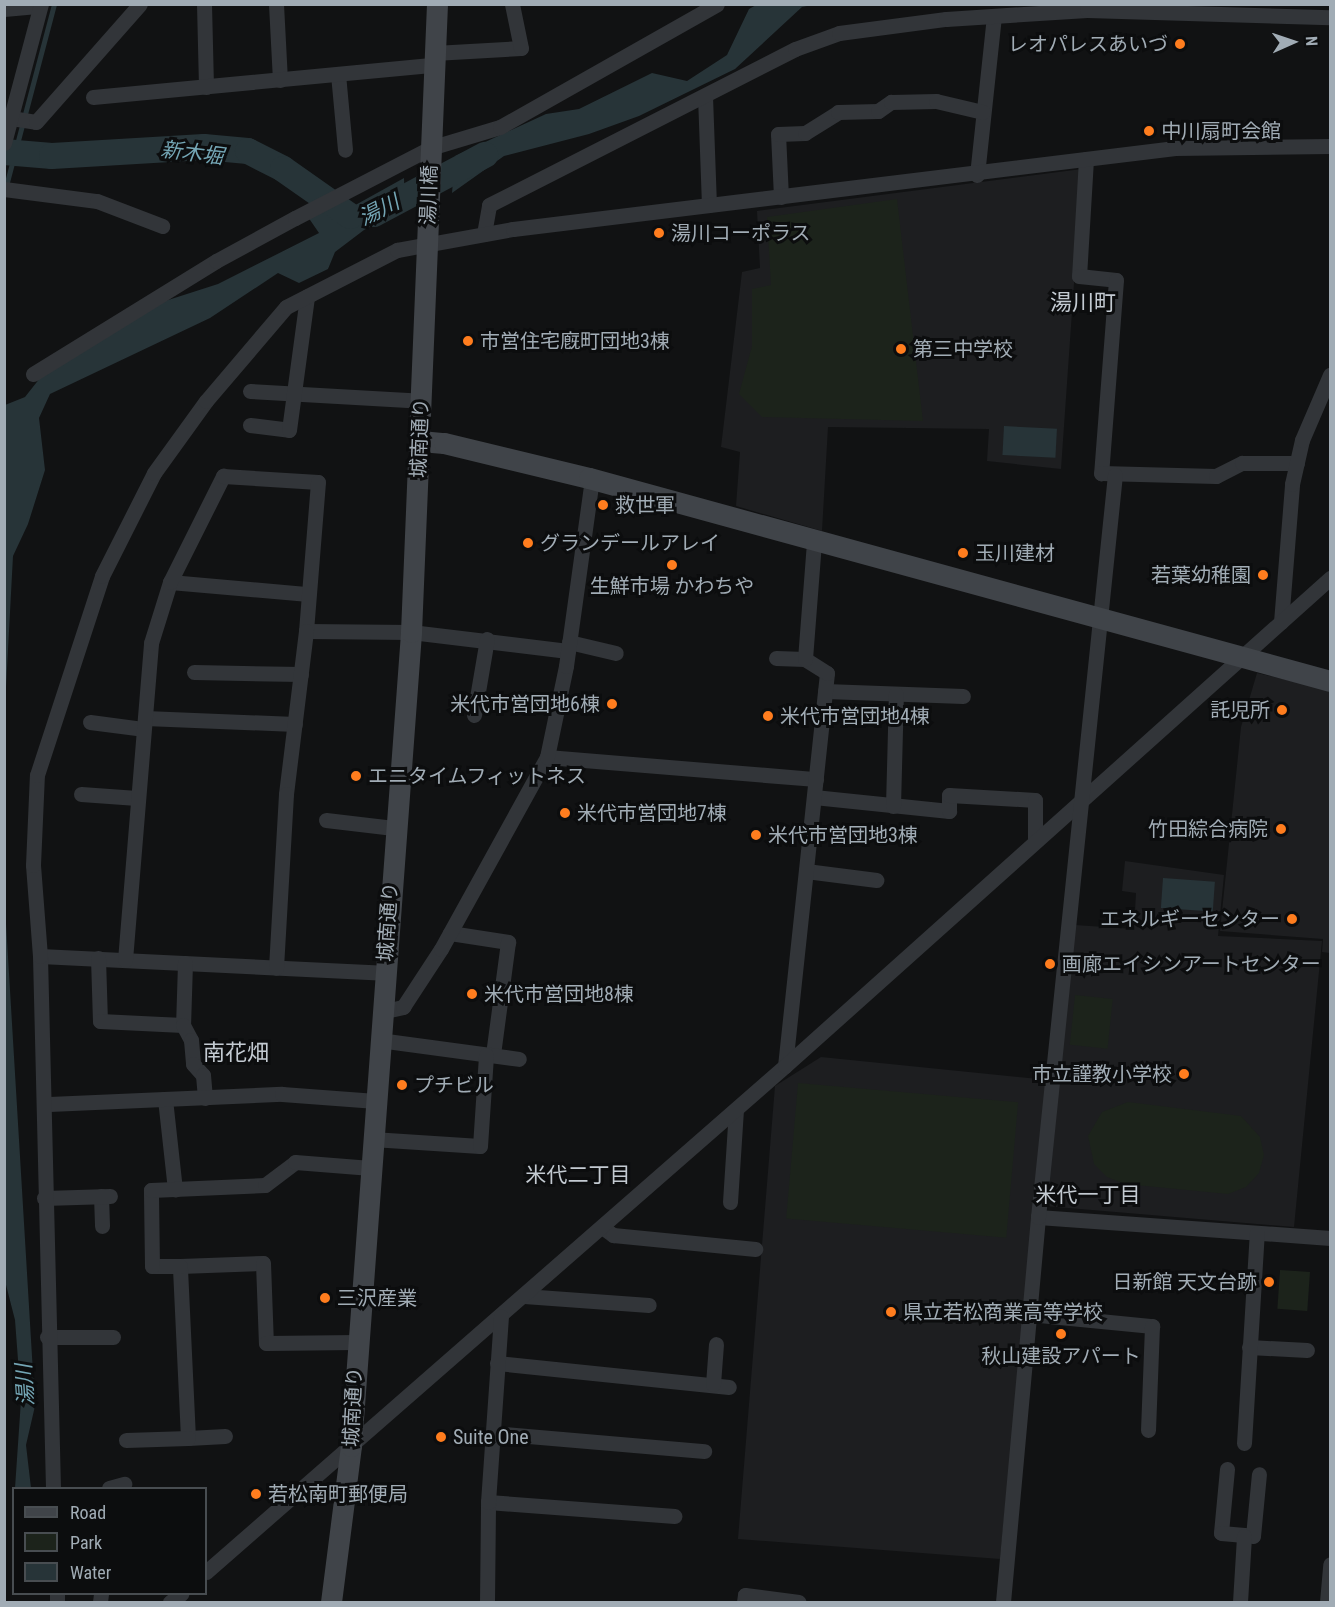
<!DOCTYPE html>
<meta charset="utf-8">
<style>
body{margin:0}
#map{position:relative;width:1335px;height:1607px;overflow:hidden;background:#111213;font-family:"Roboto Condensed","Noto Sans JP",sans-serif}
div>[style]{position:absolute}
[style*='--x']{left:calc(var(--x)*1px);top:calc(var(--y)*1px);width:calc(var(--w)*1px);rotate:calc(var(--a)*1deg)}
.built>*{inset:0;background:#1d1e20}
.green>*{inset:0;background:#1c231b;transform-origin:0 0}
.water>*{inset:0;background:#273438;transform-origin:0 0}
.stream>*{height:4.5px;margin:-2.25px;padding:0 2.25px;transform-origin:2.25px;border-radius:2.25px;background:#273438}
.river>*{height:26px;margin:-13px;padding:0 13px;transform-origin:13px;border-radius:13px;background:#273438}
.street>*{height:15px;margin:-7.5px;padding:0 7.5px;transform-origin:7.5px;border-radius:7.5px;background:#323539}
.secondary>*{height:21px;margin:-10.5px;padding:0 10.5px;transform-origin:10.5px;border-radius:10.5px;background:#404449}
.dots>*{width:16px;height:16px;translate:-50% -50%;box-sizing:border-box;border:3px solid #0c0d0e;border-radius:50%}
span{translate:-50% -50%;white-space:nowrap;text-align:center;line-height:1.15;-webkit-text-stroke:6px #0c0d0e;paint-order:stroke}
.poi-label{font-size:20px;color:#a1acb5}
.right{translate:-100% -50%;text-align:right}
.left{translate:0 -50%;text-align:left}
.street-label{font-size:20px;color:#a1acb5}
.water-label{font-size:21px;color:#74a6b5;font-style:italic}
.neighbourhood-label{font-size:21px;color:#c3cad1}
.quarter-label{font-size:22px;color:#c3cad1}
.frame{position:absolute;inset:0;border:6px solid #a1acb5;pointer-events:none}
.legend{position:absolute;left:12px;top:1487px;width:195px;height:108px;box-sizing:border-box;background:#0c0d0e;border:2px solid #484d51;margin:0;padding:8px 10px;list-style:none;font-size:18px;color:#a1acb5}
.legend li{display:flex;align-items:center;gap:12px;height:30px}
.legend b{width:30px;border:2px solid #484d51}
.north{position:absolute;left:1263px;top:12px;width:60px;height:60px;-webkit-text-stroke:4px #0c0d0e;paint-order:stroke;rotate:87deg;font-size:16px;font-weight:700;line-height:24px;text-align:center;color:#a1acb5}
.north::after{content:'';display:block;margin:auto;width:21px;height:27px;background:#a1acb5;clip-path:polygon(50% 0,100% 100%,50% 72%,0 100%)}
</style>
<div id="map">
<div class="built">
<i style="clip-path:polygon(1082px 169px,1061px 469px,987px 461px,989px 429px,828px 427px,822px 531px,736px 506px,740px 452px,721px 447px,742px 272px,760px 268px,757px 211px)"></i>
<i style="clip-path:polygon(1257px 673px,1330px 690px,1330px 953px,1322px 952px,1323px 939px,1220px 931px,1241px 727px)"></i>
<i style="clip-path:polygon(1125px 861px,1224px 875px,1218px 936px,1322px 941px,1294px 1227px,1045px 1206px,1075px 925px,1134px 929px,1136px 893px,1122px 891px)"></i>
<i style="clip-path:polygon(821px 1057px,1048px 1080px,1000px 1559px,738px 1539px,775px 1086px)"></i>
</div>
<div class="green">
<i style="clip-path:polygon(897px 199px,923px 421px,762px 417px,739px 394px,752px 346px,752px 289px,771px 285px,767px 217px)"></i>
<i style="left:1075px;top:995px;width:38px;height:50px;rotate:6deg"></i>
<i style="left:798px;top:1083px;width:221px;height:136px;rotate:5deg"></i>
<i style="clip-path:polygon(1128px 1102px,1241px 1116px,1260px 1137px,1264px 1155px,1259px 1173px,1246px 1187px,1228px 1194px,1125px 1184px,1107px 1177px,1094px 1164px,1088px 1136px,1102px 1112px)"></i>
<i style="left:1310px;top:1272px;width:39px;height:30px;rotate:94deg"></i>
</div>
<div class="water">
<i style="clip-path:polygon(758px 4px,812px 5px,802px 7px,735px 69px,639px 116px,589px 134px,504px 156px,452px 193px,455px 156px,546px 114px,579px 109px,652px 73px,687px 81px,727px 55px,749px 9px)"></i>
<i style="clip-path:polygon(404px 178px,405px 208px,364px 230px,335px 252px,328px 269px,299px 283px,278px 273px,210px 318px,50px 394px,39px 418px,45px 470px,28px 524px,13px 556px,5px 706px,5px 405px,25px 397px,40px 378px,162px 302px,218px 284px,319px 233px,308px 217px,337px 199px,350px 208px)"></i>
<i style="left:1004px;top:426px;width:53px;height:29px;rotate:3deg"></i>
<i style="left:1163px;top:878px;width:52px;height:30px;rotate:4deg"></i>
<i style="clip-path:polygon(5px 907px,35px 1406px,26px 1445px,31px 1488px,15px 1488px,21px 1400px,15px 1320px,5px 1281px)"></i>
</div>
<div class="stream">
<i style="--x:6;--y:186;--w:188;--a:-75.2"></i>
</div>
<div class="river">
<i style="--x:4;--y:152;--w:48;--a:4.8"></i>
<i style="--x:52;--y:156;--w:152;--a:-3.4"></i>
<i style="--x:204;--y:147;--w:44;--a:5.2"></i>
<i style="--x:248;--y:151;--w:39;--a:27"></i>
<i style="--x:283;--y:169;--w:82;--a:35"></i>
<i style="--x:374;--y:214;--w:126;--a:-28"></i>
</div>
<div class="street">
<i style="--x:204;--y:4;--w:83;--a:88.6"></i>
<i style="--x:276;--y:4;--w:76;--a:87"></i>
<i style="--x:4;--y:9;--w:36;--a:-5"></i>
<i style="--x:434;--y:53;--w:87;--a:-3.3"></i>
<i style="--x:521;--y:48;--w:45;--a:-101.6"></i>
<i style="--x:338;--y:74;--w:76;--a:84.7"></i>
<i style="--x:705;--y:96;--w:109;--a:87.9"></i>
<i style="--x:93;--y:97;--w:342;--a:-5.4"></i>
<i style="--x:11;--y:118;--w:25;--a:9"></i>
<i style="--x:36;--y:122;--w:157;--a:-48.6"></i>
<i style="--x:4;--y:143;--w:144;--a:-75.1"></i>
<i style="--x:1086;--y:159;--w:117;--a:93.4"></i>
<i style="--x:1079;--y:276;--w:37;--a:6"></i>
<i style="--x:1116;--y:280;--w:194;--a:94.4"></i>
<i style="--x:1101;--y:473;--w:115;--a:1.5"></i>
<i style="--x:1216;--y:476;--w:29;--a:-27"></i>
<i style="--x:1242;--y:463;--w:55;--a:0"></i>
<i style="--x:977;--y:175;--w:159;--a:-83.9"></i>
<i style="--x:4;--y:189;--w:94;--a:7.4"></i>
<i style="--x:97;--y:201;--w:70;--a:21"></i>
<i style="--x:781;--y:197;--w:63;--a:-92.7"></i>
<i style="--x:778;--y:134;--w:27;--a:-2"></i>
<i style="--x:805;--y:133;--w:39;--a:-32"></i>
<i style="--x:838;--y:112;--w:40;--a:-1.4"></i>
<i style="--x:878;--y:111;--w:16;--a:-35"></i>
<i style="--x:891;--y:102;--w:45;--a:-1.3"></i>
<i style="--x:936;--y:101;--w:48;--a:13.2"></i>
<i style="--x:484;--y:234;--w:29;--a:-80"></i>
<i style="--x:489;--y:205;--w:343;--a:-27"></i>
<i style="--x:795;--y:49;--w:47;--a:-20"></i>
<i style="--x:839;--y:33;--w:108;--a:-7.5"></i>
<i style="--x:946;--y:19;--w:141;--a:-3.7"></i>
<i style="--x:1087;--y:10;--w:243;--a:1.7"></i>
<i style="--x:33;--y:374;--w:215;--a:-31.7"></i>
<i style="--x:216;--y:261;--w:90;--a:-28.6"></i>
<i style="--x:295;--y:218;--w:152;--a:-27.4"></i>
<i style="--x:430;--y:148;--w:73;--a:-16.7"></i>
<i style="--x:500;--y:127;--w:249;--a:-29.5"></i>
<i style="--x:250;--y:391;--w:171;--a:3.3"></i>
<i style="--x:250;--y:425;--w:39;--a:7"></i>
<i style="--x:289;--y:430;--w:135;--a:-82.3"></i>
<i style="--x:170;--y:582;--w:139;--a:5"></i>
<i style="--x:1281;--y:622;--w:138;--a:-85.4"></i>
<i style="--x:1292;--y:484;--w:45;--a:-77.2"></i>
<i style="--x:1302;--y:440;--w:71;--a:-66.7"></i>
<i style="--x:306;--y:631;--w:105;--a:0.5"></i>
<i style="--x:411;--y:632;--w:158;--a:6.9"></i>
<i style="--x:569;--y:642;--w:48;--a:13.2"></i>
<i style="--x:776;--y:658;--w:29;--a:2"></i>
<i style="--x:194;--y:672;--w:107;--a:1.1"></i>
<i style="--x:825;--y:691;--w:138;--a:2.1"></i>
<i style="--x:474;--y:715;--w:77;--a:-80.3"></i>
<i style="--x:145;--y:718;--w:150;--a:2.3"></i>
<i style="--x:90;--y:722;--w:53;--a:7.5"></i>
<i style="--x:547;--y:757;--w:270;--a:4.7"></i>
<i style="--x:81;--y:794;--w:56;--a:4.1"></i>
<i style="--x:814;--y:797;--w:136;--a:5.9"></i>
<i style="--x:949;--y:811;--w:16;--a:-90"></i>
<i style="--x:949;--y:795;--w:86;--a:3.3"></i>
<i style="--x:1035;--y:800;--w:41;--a:90"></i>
<i style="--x:893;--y:806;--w:112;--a:-88.5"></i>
<i style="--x:326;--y:820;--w:68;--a:6.7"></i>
<i style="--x:806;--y:871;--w:71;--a:7.3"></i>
<i style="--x:450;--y:933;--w:59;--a:8.8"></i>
<i style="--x:508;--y:942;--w:114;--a:97.6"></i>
<i style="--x:40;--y:956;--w:344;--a:2.8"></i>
<i style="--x:98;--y:958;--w:63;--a:88.2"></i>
<i style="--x:100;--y:1021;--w:83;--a:2.8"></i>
<i style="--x:125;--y:960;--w:318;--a:-85.3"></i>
<i style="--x:151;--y:643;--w:64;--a:-72.7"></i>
<i style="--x:170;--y:582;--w:119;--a:-63.4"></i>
<i style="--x:223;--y:476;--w:95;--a:3.6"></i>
<i style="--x:318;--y:482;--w:149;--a:94.6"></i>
<i style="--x:306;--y:631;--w:164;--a:97"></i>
<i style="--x:286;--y:794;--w:174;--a:93.3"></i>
<i style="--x:185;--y:963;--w:62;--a:91.8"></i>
<i style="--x:183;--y:1025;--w:17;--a:62"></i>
<i style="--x:191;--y:1040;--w:24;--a:85"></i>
<i style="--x:193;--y:1064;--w:15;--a:48"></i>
<i style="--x:203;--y:1075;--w:23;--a:85"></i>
<i style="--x:381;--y:1012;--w:23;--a:-13"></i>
<i style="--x:403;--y:1007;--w:69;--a:-56.8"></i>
<i style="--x:441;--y:949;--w:219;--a:-61.1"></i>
<i style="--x:547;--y:757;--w:93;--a:-78.2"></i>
<i style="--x:566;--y:666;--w:189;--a:-82.1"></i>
<i style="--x:379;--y:1040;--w:141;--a:7.7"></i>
<i style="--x:785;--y:1066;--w:395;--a:-83.9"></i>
<i style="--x:827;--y:673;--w:26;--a:-148"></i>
<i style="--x:805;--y:659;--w:118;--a:-85.6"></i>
<i style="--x:165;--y:1099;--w:91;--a:83.7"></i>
<i style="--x:49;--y:1104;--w:233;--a:-2.5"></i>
<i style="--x:282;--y:1094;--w:94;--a:4.3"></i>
<i style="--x:372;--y:1139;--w:108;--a:3.7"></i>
<i style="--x:480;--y:1146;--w:91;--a:-86.2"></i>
<i style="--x:101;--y:1196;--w:30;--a:88"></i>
<i style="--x:44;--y:1198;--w:66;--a:-1.7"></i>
<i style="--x:730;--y:1202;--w:93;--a:-86.3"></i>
<i style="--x:1038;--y:1217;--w:293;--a:4.1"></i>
<i style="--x:602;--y:1227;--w:14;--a:36"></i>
<i style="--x:613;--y:1235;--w:143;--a:5.6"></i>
<i style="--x:180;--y:1266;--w:83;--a:-2.1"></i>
<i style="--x:263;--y:1263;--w:80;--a:87.9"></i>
<i style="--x:266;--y:1343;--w:90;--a:-0.6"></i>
<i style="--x:524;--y:1296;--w:125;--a:4.1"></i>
<i style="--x:1029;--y:1314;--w:124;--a:5.6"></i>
<i style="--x:1152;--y:1326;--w:104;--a:92.2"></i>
<i style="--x:47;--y:1337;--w:66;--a:0"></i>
<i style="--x:1249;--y:1347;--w:58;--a:3"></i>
<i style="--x:497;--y:1363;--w:233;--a:5.9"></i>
<i style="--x:713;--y:1384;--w:40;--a:-85.7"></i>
<i style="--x:493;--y:1433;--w:212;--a:4.9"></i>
<i style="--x:225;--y:1436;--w:37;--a:177"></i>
<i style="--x:188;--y:1438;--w:172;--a:-92.7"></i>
<i style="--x:180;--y:1266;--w:28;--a:180"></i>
<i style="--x:152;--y:1266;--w:76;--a:-90.8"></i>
<i style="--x:151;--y:1190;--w:114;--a:-2.5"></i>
<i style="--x:265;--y:1185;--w:38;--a:-37"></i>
<i style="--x:295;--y:1162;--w:76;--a:4.5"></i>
<i style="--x:126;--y:1440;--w:62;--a:-1.8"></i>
<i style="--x:1244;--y:1443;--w:210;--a:-86.5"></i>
<i style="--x:1227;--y:1469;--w:64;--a:95.4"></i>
<i style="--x:1221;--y:1533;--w:32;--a:5"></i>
<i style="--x:1253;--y:1536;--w:62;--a:-84.5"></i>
<i style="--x:53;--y:1488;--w:532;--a:-91.4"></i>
<i style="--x:40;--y:956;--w:91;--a:-94.4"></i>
<i style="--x:33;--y:865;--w:90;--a:-87.5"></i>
<i style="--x:37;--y:775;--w:209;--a:-71.9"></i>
<i style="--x:102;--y:576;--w:115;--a:-63.2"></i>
<i style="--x:154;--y:473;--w:89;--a:-54.2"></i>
<i style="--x:206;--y:401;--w:123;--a:-49.6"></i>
<i style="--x:286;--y:307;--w:125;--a:-27.2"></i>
<i style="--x:397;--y:250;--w:118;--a:-10.3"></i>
<i style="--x:513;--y:229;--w:667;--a:-6.98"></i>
<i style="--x:1175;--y:148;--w:155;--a:-0.7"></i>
<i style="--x:109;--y:1488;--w:16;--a:-15"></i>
<i style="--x:488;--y:1502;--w:187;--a:4.3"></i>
<i style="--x:206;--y:1572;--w:769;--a:-41.15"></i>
<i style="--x:785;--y:1066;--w:732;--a:-41.84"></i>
<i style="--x:57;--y:1594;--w:8;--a:90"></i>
<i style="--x:100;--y:1602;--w:8;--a:-83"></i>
<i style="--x:170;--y:1602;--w:14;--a:-36"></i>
<i style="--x:487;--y:1602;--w:100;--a:-89.4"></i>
<i style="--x:488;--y:1502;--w:186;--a:-86"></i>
<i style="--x:744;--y:1602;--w:7;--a:-82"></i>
<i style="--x:745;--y:1595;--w:54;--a:7.4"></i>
<i style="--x:1003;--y:1602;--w:387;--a:-84.8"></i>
<i style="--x:1038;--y:1217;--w:746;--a:-84.08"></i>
<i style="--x:1240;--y:1602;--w:66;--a:-86.5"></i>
<i style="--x:1327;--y:1602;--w:38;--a:-85"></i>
</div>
<div class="secondary">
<i style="--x:420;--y:441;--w:24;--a:5"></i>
<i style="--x:444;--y:443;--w:149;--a:13.6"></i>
<i style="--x:589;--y:478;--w:768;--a:15.32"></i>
<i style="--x:331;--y:1602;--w:157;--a:-82.7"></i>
<i style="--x:351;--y:1446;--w:816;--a:-85.78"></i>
<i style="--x:411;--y:632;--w:629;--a:-87.63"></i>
</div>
<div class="dots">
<i style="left:1180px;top:44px;background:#ff7d1e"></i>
<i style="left:1149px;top:131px;background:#ff7d1e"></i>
<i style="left:659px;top:233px;background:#ff7d1e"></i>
<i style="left:468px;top:341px;background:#ff7d1e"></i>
<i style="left:901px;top:349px;background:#ff7d1e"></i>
<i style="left:603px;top:505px;background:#ff7d1e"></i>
<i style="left:528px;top:543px;background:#ff7d1e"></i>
<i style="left:963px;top:553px;background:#ff7d1e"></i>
<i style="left:672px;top:565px;background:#ff7d1e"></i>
<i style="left:1263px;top:575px;background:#ff7d1e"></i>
<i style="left:612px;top:704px;background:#ff7d1e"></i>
<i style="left:1282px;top:710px;background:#ff7d1e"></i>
<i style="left:768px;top:716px;background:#ff7d1e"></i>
<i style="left:356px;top:776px;background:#ff7d1e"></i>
<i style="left:565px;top:813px;background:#ff7d1e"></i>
<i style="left:1281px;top:829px;background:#ff7d1e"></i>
<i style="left:756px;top:835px;background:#ff7d1e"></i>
<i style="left:1292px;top:919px;background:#ff7d1e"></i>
<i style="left:1050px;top:964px;background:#ff7d1e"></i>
<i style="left:472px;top:994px;background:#ff7d1e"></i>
<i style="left:1184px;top:1074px;background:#ff7d1e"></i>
<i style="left:402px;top:1085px;background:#ff7d1e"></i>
<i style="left:1269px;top:1282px;background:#ff7d1e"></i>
<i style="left:325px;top:1298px;background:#ff7d1e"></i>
<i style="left:891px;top:1312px;background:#ff7d1e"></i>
<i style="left:1061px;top:1334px;background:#ff7d1e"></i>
<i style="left:441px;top:1437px;background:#ff7d1e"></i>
<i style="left:256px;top:1494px;background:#ff7d1e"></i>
</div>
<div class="poi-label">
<span class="right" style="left:1168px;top:44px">レオパレスあいづ</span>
<span class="left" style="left:1161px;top:131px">中川扇町会館</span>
<span class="left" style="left:671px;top:233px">湯川コーポラス</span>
<span class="left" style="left:480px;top:341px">市営住宅廐町団地3棟</span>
<span class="left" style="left:913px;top:349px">第三中学校</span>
<span class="left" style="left:615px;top:505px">救世軍</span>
<span class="left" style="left:540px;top:543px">グランデールアレイ</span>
<span class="left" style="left:975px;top:553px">玉川建材</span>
<span class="right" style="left:1251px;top:575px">若葉幼稚園</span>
<span style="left:672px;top:586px">生鮮市場 かわちや</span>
<span class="right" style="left:600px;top:704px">米代市営団地6棟</span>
<span class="right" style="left:1270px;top:710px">託児所</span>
<span class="left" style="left:780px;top:716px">米代市営団地4棟</span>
<span class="left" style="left:368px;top:776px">エニタイムフィットネス</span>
<span class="left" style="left:577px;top:813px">米代市営団地7棟</span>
<span class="right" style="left:1268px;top:829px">竹田綜合病院</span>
<span class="left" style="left:768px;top:835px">米代市営団地3棟</span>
<span class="right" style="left:1280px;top:919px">エネルギーセンター</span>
<span class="left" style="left:1062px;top:964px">画廊エイシンアートセンター</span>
<span class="left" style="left:484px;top:994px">米代市営団地8棟</span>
<span class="right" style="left:1172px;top:1074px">市立謹教小学校</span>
<span class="left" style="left:414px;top:1085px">プチビル</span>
<span class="right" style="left:1257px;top:1282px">日新館 天文台跡</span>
<span class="left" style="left:337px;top:1298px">三沢産業</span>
<span class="left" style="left:903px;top:1312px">県立若松商業高等学校</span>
<span style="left:1061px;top:1356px">秋山建設アパート</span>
<span class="left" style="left:453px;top:1437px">Suite One</span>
<span class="left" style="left:268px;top:1494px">若松南町郵便局</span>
</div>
<div class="street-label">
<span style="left:429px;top:195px;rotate:-88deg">湯川橋</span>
<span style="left:420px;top:438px;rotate:-88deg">城南通り</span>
<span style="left:388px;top:922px;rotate:-86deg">城南通り</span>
<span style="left:353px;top:1407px;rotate:-87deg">城南通り</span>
</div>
<div class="water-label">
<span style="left:192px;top:153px;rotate:7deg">新木堀</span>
<span style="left:379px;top:210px;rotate:-27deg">湯川</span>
<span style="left:25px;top:1385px;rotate:-94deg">湯川</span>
</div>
<div class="neighbourhood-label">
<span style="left:578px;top:1175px">米代二丁目</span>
<span style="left:1088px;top:1195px">米代一丁目</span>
</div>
<div class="quarter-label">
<span style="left:1083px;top:303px">湯川町</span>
<span style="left:236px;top:1053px">南花畑</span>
</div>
<div class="frame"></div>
<ul class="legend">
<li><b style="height:8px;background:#404449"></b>Road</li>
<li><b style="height:16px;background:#1c231b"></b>Park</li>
<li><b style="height:16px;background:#273438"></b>Water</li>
</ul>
<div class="north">N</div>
</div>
